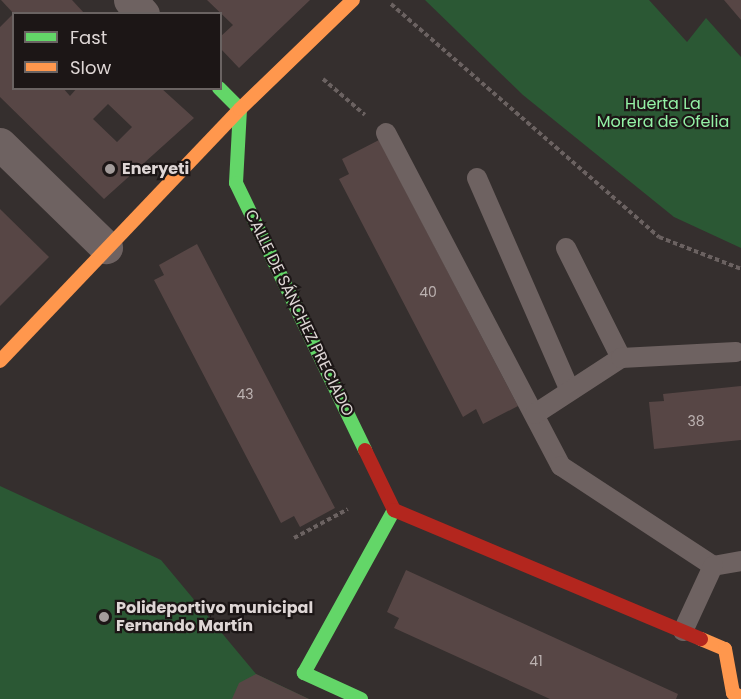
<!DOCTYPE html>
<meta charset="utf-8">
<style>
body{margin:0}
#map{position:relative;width:741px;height:699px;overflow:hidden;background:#352f2e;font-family:Poppins,sans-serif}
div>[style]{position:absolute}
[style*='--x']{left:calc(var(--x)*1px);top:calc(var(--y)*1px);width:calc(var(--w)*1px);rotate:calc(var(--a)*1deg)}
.green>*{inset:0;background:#2b5834}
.building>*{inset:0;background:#574645}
.path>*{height:4px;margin-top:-2px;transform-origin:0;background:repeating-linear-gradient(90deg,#6b6261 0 4.5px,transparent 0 7.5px)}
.lane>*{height:20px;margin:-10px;padding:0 10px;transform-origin:10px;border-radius:10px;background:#6e6261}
.street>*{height:33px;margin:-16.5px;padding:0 16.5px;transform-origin:16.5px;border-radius:16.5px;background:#6e6261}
.fast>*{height:14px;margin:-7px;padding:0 7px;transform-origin:7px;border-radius:7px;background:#63d668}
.slow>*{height:14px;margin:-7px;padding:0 7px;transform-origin:7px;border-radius:7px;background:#ff974d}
.jam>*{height:14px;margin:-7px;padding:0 7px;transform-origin:7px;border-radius:7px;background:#b3261e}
.dots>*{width:16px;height:16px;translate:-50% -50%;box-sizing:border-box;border:3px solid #1c1616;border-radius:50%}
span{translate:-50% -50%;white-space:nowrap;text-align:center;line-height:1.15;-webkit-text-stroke:4.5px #1c1616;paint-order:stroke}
.number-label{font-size:14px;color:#bcb2b1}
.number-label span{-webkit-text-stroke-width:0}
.park-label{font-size:16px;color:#94f2a6}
.poi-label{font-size:16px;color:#ded6d5;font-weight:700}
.left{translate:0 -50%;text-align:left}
.street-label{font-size:16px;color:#ded6d5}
.legend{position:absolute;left:12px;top:12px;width:210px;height:78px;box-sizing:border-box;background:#1c1616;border:2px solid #6a6362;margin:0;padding:8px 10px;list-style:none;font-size:18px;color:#ded6d5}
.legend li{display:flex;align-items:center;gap:12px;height:30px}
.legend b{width:30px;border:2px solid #6a6362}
</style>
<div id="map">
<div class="green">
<i style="clip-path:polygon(425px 0,649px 0,687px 42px,706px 18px,741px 57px,741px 248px,674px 217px,523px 95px)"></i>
<i style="clip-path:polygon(0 486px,161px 560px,256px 674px,309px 699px,0 699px)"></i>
</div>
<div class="building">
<i style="clip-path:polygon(1px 0,72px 0,85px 14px,14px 14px)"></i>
<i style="clip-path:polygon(207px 0,310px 0,239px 68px,220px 48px,220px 37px,233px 25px)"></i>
<i style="clip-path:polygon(724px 0,741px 0,741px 20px)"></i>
<i style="clip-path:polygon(evenodd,14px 13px,14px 88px,63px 88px,70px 96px,77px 88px,161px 88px,194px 118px,104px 199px,0 97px,0 27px,14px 13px,108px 104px,132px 127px,117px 142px,93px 119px,108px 104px)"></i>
<i style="clip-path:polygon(379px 140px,518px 406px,483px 424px,476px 409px,463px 417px,339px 179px,349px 174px,342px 159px)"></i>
<i style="clip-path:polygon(0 209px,49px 257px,0 306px)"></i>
<i style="clip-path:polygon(197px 244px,335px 508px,300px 527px,294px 516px,281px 523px,154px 280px,164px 275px,159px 265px)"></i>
<i style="clip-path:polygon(741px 386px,741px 440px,654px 449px,649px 402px,664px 401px,663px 394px)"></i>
<i style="clip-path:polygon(406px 570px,678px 694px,676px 699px,550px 699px,394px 628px,399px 618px,387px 612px)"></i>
<i style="clip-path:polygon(256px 674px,309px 699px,232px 699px,239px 683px)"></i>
</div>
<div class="path">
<i style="--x:391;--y:4;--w:355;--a:41"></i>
<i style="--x:659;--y:237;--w:88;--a:21.3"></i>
<i style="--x:323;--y:79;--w:55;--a:40.6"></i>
<i style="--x:294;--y:538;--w:61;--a:-28.2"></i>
</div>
<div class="lane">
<i style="--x:386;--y:133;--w:376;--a:62.3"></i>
<i style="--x:561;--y:466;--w:182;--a:33.3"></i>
<i style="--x:713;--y:566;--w:28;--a:-10"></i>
<i style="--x:477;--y:178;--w:232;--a:66.4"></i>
<i style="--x:566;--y:248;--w:123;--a:63.4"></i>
<i style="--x:535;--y:414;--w:103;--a:-33.1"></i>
<i style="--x:621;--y:358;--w:115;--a:-3"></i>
<i style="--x:683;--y:631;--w:72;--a:-65.2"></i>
</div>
<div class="street">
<i style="--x:130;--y:0;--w:19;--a:47"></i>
<i style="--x:0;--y:144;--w:148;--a:44.2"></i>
</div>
<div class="fast">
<i style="--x:219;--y:88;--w:30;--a:45"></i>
<i style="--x:240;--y:109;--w:74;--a:93.1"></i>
<i style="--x:236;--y:183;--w:297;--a:64.2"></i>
<i style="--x:361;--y:699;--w:63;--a:-155.5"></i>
<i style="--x:304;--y:673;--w:186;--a:-61.1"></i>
</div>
<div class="slow">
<i style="--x:0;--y:361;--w:348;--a:-46.4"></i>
<i style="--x:240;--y:109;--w:157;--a:-44"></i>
<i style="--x:701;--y:639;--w:26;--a:23"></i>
<i style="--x:725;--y:649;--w:45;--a:79.7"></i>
<i style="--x:733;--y:693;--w:9;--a:27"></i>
</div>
<div class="jam">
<i style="--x:365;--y:450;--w:67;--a:64.2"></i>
<i style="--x:394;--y:510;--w:333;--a:22.8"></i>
</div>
<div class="dots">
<i style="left:110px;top:169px;background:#a39c9b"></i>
<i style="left:104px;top:617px;background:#a39c9b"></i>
</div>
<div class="number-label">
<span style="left:428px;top:292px">40</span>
<span style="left:245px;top:394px">43</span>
<span style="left:696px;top:421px">38</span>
<span style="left:536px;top:661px">41</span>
</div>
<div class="park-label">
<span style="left:663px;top:113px">Huerta La<br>Morera de Ofelia</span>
</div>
<div class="poi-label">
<span class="left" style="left:122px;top:169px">Eneryeti</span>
<span class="left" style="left:116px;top:617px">Polideportivo municipal<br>Fernando Martín</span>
</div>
<div class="street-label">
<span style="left:299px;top:313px;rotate:64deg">CALLE DE SÁNCHEZ PRECIADO</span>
</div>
<ul class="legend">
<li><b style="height:8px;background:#63d668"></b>Fast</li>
<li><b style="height:8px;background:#ff974d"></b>Slow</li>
</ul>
</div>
